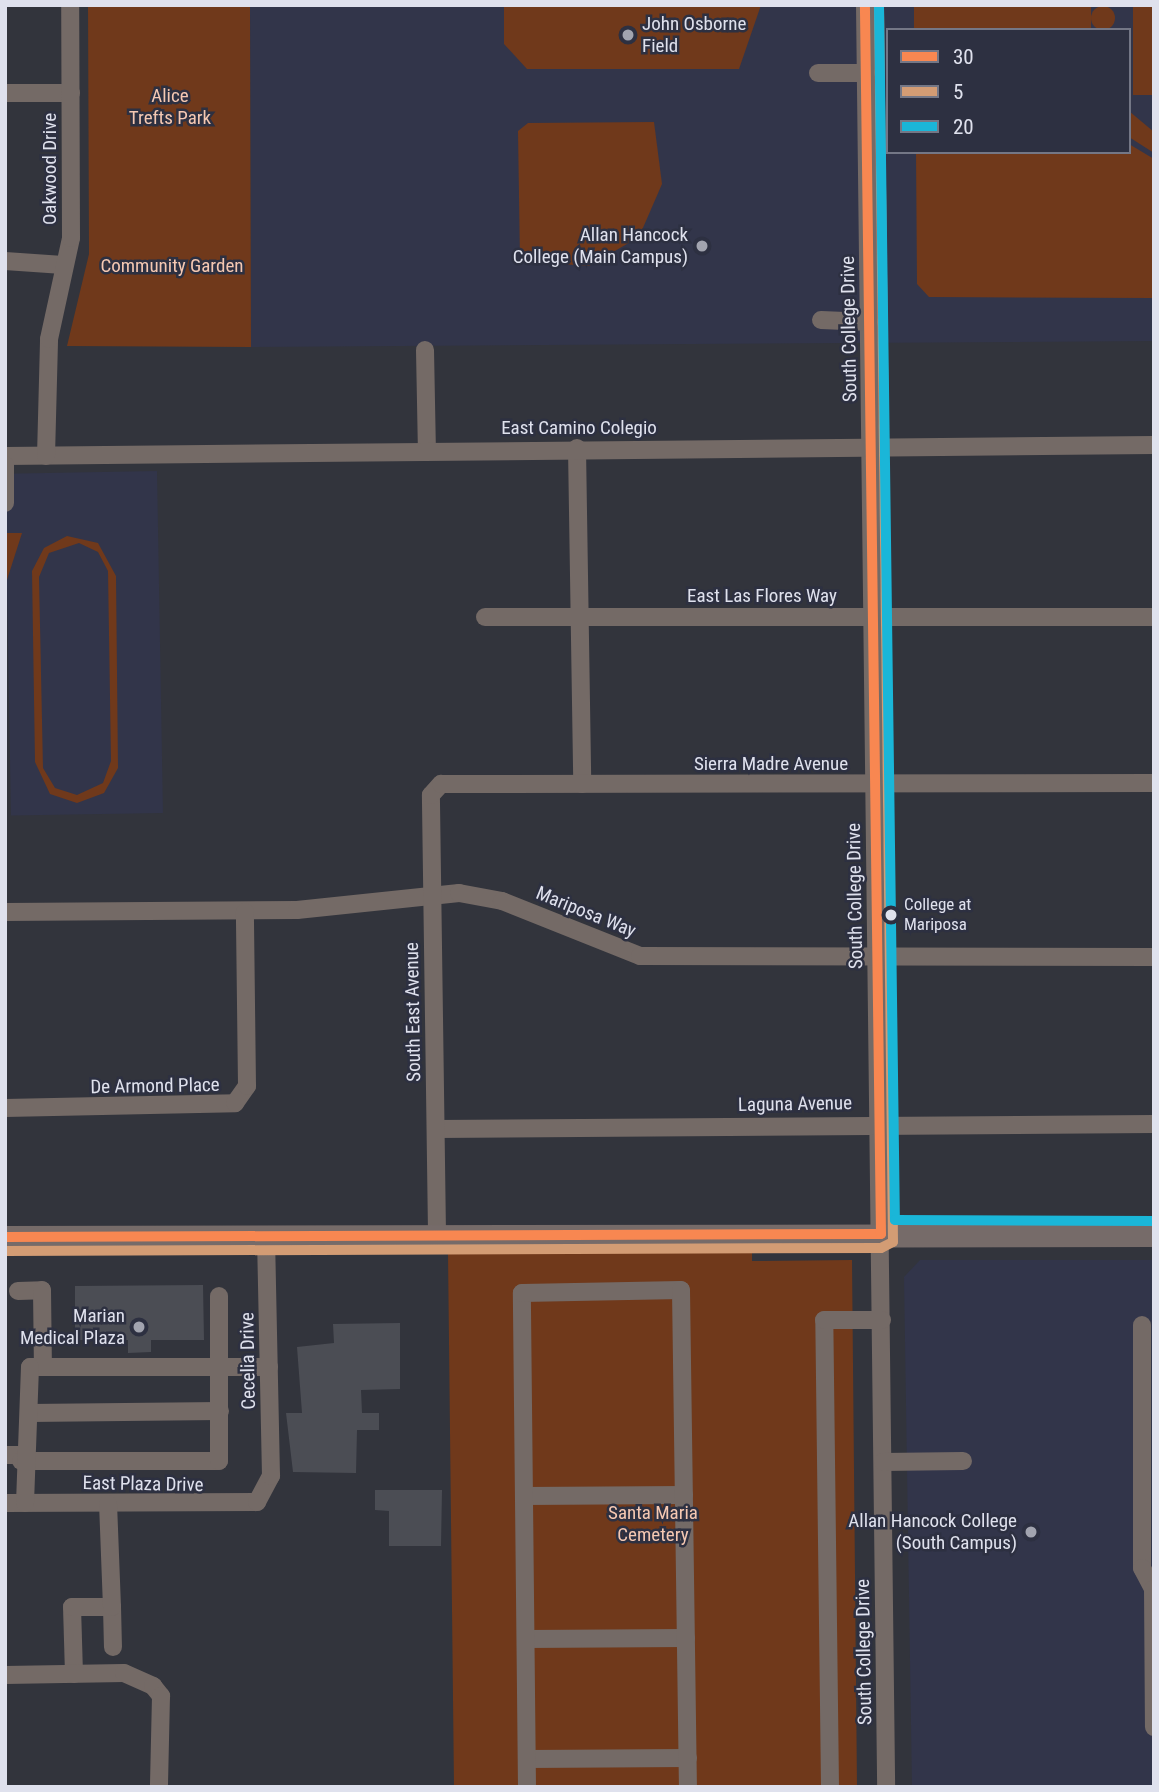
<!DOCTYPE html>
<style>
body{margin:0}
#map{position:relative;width:1159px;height:1792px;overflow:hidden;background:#32343c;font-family:"Roboto Condensed",sans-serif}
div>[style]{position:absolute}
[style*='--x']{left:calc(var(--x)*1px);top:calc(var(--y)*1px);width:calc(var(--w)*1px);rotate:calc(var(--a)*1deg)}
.built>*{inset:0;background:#32354a;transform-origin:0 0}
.green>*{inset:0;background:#70391b;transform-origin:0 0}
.round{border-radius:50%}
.building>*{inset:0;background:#4b4d54}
.minor>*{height:18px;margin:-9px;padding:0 9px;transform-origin:9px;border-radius:9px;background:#746a66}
.major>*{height:23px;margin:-11.5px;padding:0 11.5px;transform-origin:11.5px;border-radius:11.5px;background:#766b69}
.bus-1>*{height:10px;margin:-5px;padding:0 5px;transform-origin:5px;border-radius:5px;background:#f88751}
.bus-2>*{height:10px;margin:-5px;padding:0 5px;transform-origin:5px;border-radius:5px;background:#d39c74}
.bus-3>*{height:10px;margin:-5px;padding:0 5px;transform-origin:5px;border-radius:5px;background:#1ab6d8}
.dots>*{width:19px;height:19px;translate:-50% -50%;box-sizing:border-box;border:4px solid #2d3041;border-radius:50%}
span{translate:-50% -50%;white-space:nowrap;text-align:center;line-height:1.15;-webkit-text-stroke:5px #2d3041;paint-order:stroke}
.bus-label{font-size:17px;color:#dfe1ed}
.left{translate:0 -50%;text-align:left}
.poi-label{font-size:19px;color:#dfe1ed}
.right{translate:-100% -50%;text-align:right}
.park-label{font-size:19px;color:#f5c8b2}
.street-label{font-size:19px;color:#dfe1ed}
.frame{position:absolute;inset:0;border:7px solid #dfe1ed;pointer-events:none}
.legend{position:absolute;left:886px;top:28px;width:245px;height:126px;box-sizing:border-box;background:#2d3041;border:2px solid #747786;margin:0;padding:9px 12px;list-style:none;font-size:21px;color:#dfe1ed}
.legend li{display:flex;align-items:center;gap:14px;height:35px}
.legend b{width:35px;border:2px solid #747786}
</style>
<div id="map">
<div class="built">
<i style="clip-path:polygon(evenodd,250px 5px,1154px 5px,1154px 341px,251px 347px,250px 5px,888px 30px,1129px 30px,1129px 152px,888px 152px,888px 30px)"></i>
<i style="left:157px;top:471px;width:342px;height:152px;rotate:89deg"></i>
<i style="clip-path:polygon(920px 1260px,1154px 1260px,1154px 1787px,912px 1787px,904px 1277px)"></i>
</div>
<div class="green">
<i style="clip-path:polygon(88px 5px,250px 5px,251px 347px,67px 346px,89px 254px)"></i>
<i style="clip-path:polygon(504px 5px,761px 5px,739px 69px,527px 69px,504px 44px)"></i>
<i style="left:914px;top:5px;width:177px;height:25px"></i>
<i style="left:1133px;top:5px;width:21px;height:90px"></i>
<i class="round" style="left:1091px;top:6px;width:24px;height:24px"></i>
<i style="clip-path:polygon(1129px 111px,1154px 132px,1154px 153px,1129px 137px)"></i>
<i style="clip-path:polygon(654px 122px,662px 184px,639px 237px,589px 266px,520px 261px,518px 131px,528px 123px)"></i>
<i style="clip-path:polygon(1129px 144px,1154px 159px,1154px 298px,929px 297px,917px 284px,916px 152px,1129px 152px)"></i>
<i style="clip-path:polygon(5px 533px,22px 533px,5px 586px)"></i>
<i style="clip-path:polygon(evenodd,67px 536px,98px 543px,116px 576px,118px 768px,104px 793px,77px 803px,50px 794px,35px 762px,32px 571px,44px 548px,67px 536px,79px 543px,98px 552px,108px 571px,111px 761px,103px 783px,77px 795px,55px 788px,43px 768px,39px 577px,49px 553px,79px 543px)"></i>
<i style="clip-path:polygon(752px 1250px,752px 1261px,852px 1260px,857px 1787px,454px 1787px,448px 1253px)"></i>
</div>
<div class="building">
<i style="clip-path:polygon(203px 1285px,204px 1340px,151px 1340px,151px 1352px,128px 1353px,128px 1340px,75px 1340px,75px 1286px)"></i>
<i style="clip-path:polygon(400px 1323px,400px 1389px,361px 1390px,362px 1413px,379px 1413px,379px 1430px,357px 1430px,356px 1473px,293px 1472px,286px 1413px,302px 1413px,297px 1347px,334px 1343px,333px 1324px)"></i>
<i style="clip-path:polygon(375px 1490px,442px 1490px,441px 1546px,389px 1546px,389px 1511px,375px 1510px)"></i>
</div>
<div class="minor">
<i style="--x:865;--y:5;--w:1782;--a:89.32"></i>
<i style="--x:818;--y:73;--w:48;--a:0"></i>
<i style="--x:5;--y:93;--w:66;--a:0"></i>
<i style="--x:5;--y:261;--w:58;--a:3.9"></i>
<i style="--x:821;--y:320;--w:48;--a:2.4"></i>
<i style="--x:425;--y:350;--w:100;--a:88.9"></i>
<i style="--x:577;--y:448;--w:336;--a:89.1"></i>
<i style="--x:5;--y:456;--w:1149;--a:-0.55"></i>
<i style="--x:46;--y:456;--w:117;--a:-88.5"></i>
<i style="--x:49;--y:339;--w:103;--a:-77.7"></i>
<i style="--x:71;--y:238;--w:233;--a:-90.2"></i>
<i style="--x:5;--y:465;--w:38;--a:90"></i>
<i style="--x:485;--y:617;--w:669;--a:0"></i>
<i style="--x:5;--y:912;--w:292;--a:-0.4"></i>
<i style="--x:297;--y:910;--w:163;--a:-6"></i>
<i style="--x:459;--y:893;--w:44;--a:10.5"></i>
<i style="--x:502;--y:901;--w:149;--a:21.7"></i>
<i style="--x:640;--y:956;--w:514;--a:0.11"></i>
<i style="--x:5;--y:1108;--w:230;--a:-1.2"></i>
<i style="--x:235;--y:1103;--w:21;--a:-55"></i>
<i style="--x:247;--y:1086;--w:174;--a:-90.7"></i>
<i style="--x:436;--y:1129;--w:718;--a:-0.4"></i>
<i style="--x:437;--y:1233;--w:438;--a:-90.8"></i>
<i style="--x:431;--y:795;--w:15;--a:-48"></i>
<i style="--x:441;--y:784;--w:713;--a:-0.08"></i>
<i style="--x:18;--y:1291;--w:24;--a:-2"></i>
<i style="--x:42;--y:1290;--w:77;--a:89.3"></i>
<i style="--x:1142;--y:1325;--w:243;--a:90"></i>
<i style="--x:1142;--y:1568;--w:24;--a:62"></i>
<i style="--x:1153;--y:1589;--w:138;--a:89.6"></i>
<i style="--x:30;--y:1367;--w:239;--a:0"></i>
<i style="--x:29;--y:1413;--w:191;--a:-0.6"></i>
<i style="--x:5;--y:1455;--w:16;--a:0"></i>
<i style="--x:21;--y:1461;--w:198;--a:0"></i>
<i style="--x:219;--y:1461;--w:165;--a:-90"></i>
<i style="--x:883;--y:1462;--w:80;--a:-0.7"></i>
<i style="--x:524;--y:1496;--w:160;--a:-0.4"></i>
<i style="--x:5;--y:1503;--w:252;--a:-0.2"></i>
<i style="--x:257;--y:1502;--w:30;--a:-62"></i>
<i style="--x:271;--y:1476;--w:239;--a:-91.2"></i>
<i style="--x:25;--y:1503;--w:136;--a:-87.9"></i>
<i style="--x:112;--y:1607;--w:40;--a:88.6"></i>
<i style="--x:526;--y:1639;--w:160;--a:-0.4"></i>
<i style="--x:74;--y:1674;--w:67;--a:-91.7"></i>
<i style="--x:72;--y:1607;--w:40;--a:0"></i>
<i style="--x:112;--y:1607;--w:103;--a:-92.2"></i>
<i style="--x:5;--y:1675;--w:119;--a:-1"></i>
<i style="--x:124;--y:1673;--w:32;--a:24"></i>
<i style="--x:153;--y:1686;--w:13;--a:51"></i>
<i style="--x:161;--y:1696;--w:91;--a:91.3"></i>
<i style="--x:527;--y:1759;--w:161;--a:-0.4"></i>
<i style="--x:527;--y:1787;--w:494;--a:-90.6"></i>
<i style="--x:522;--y:1293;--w:159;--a:-1.1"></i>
<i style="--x:681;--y:1290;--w:497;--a:89.2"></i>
<i style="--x:830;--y:1787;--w:467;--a:-90.7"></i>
<i style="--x:824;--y:1320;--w:58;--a:0"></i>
</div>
<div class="major">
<i style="--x:5;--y:1237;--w:1149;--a:-0.1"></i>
</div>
<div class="bus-1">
<i style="--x:5;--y:1237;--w:876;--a:-0.2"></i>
<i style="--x:881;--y:1234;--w:1229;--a:-90.75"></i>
</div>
<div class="bus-2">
<i style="--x:5;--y:1251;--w:876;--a:-0.2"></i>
<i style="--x:881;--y:1248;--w:13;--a:-27"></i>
<i style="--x:893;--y:1242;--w:1237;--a:-90.65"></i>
</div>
<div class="bus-3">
<i style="--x:879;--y:5;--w:1215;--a:89.25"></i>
<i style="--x:895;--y:1220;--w:259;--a:0.2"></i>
</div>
<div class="dots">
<i style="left:628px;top:35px;background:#a2a4af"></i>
<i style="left:702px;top:246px;background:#a2a4af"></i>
<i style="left:891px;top:915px;background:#dfe1ed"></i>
<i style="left:139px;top:1327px;background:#a2a4af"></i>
<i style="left:1031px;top:1532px;background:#a2a4af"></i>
</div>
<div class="bus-label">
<span class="left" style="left:904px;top:915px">College at<br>Mariposa</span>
</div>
<div class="poi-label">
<span class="left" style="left:642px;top:35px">John Osborne<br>Field</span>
<span class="right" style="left:688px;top:246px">Allan Hancock<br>College (Main Campus)</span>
<span class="right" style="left:125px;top:1327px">Marian<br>Medical Plaza</span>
<span class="right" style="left:1017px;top:1532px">Allan Hancock College<br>(South Campus)</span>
</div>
<div class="park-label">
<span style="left:170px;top:107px">Alice<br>Trefts Park</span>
<span style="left:172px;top:266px">Community Garden</span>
<span style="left:653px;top:1524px">Santa Maria<br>Cemetery</span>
</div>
<div class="street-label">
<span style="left:50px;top:169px;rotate:-90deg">Oakwood Drive</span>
<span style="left:849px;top:329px;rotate:-91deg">South College Drive</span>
<span style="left:579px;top:428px">East Camino Colegio</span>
<span style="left:762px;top:596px">East Las Flores Way</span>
<span style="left:771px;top:764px">Sierra Madre Avenue</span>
<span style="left:855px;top:896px;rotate:-91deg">South College Drive</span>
<span style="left:586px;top:912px;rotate:22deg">Mariposa Way</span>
<span style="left:413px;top:1012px;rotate:-91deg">South East Avenue</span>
<span style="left:155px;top:1086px;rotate:-1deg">De Armond Place</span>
<span style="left:795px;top:1104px;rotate:-1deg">Laguna Avenue</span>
<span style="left:248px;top:1361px;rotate:-91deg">Cecelia Drive</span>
<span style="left:143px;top:1484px;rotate:1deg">East Plaza Drive</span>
<span style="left:864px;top:1652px;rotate:-91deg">South College Drive</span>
</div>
<div class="frame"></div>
<ul class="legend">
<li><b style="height:9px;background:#f88751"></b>30</li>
<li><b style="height:9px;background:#d39c74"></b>5</li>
<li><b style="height:9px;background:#1ab6d8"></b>20</li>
</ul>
</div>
